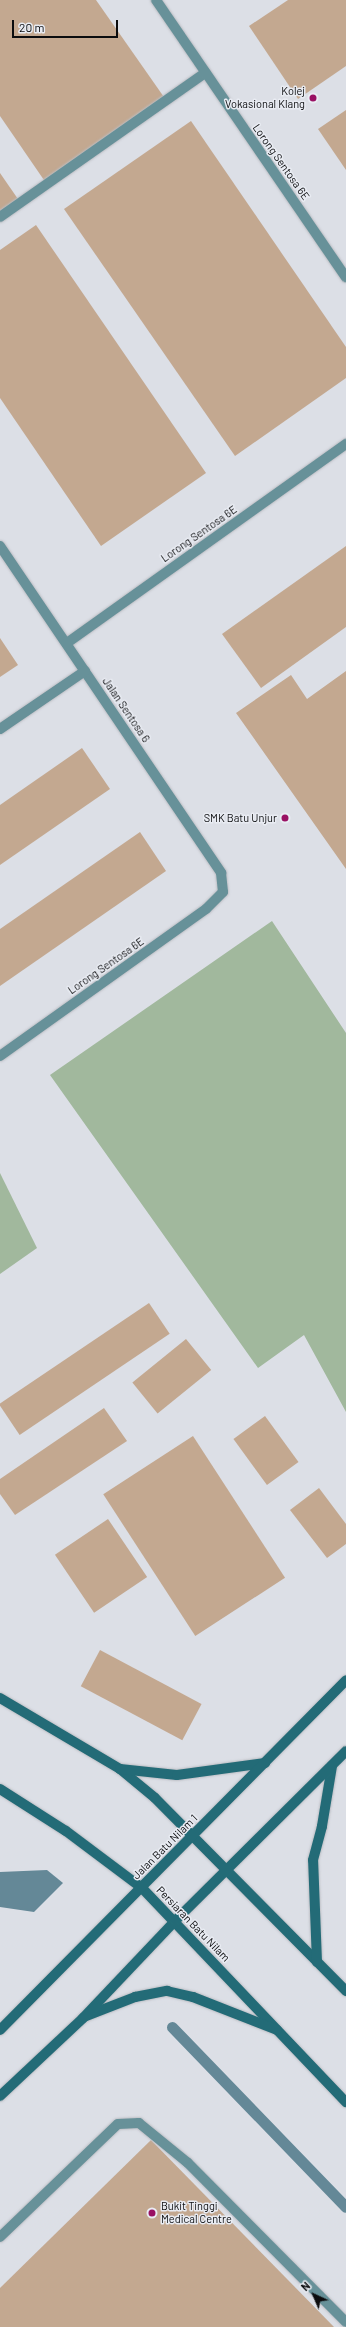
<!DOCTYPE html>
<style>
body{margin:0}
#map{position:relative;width:346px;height:2327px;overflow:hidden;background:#dcdfe6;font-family:Barlow,sans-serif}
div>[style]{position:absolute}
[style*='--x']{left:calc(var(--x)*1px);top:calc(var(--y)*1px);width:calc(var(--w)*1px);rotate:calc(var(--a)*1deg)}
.forest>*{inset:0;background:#a1b89d}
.water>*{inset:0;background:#648897}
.stream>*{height:11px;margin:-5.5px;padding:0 5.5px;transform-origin:5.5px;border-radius:5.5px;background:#648897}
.building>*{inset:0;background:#c3a890;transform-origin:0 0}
.roads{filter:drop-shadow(0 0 1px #bbbdc3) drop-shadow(0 0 1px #bbbdc3)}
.lane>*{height:10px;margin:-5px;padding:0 5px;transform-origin:5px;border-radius:5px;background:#679199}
.street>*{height:10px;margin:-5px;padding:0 5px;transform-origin:5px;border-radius:5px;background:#679199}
.secondary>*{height:10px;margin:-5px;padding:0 5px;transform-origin:5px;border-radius:5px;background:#236b77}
.dots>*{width:11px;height:11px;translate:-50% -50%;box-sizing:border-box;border:2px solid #e9ecf3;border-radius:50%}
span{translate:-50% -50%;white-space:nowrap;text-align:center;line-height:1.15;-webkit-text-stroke:3px #e9ecf3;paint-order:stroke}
.poi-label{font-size:11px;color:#0b0c0e}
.right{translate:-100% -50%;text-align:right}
.left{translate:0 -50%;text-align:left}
.street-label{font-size:11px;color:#0b0c0e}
.north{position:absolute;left:294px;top:2275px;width:40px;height:40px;-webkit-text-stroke:3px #e9ecf3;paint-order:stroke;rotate:316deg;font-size:11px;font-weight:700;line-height:16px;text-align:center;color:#0b0c0e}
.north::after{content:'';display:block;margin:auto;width:14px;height:18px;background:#0b0c0e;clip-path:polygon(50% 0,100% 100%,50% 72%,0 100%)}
.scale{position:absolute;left:12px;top:20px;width:106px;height:18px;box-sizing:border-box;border:2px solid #0b0c0e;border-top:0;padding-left:5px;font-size:12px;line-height:14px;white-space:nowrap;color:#0b0c0e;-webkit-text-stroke:3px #e9ecf3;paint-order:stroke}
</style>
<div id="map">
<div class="forest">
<i style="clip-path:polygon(272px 921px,346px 1033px,346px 1412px,304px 1335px,258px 1368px,50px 1075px)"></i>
<i style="clip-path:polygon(0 1173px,37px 1248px,0 1274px)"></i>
</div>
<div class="water">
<i style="clip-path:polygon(47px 1870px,63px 1883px,34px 1912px,0 1907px,0 1872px)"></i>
</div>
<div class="stream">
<i style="--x:172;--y:2027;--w:250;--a:46"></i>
</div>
<div class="building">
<i style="clip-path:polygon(0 0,96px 0,166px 100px,46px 183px,0 116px)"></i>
<i style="clip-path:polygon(288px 0,346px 0,346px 66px,298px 99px,249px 26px)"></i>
<i style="clip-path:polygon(346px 110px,346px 170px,318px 129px)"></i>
<i style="clip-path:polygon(191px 121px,346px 347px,346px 378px,235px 456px,64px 209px)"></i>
<i style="clip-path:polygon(0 173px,20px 202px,0 216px)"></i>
<i style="clip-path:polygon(36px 225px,206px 473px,101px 546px,0 398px,0 250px)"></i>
<i style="clip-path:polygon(346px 546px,346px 627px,261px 688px,222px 634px)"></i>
<i style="clip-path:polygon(0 638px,18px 665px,0 677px)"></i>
<i style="clip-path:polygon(346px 671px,346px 869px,236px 713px,291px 675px,307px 699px)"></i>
<i style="clip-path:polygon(82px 748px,110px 789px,0 865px,0 805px)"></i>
<i style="clip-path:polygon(140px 832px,166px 871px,0 986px,0 929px)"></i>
<i style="left:149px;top:1303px;width:37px;height:181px;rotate:56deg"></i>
<i style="left:186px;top:1339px;width:40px;height:69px;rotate:51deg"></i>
<i style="clip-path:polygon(104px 1408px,127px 1441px,15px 1515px,0 1494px,0 1479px)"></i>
<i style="left:265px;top:1416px;width:57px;height:39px;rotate:54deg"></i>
<i style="left:193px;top:1436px;width:169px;height:107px;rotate:57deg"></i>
<i style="clip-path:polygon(319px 1488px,346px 1524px,346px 1544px,327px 1558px,290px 1510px)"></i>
<i style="left:108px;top:1519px;width:70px;height:64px;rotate:56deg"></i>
<i style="left:100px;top:1650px;width:115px;height:41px;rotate:28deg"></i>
<i style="clip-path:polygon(151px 2140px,334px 2327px,0 2327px,0 2288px)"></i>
</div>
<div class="roads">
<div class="lane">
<i style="--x:0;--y:217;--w:251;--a:-35.1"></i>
<i style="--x:0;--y:2237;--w:163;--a:-43.8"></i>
<i style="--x:118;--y:2124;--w:21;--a:-3"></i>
<i style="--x:139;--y:2123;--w:63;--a:39.2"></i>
<i style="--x:188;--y:2163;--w:224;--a:45.2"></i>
</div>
<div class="street">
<i style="--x:156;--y:0;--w:336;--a:55.6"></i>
<i style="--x:0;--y:546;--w:395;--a:55.9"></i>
<i style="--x:221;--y:873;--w:19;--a:84"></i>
<i style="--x:223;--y:892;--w:24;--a:135"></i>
<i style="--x:206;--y:909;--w:253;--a:144.5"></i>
<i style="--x:67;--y:643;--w:343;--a:-35.5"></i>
<i style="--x:0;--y:729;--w:103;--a:-34.3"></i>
</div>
<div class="secondary">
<i style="--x:0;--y:1698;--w:139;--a:30.6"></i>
<i style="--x:120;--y:1769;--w:45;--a:39.6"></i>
<i style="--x:155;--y:1798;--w:272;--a:45.3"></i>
<i style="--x:120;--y:1769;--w:57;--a:6"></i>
<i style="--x:177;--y:1775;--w:89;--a:-7.8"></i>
<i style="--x:0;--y:1789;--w:78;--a:32.5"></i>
<i style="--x:66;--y:1831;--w:95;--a:36.9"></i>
<i style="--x:142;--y:1888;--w:296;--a:46.4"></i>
<i style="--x:317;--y:1962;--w:102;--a:-92.2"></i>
<i style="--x:313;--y:1860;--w:35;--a:-75"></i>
<i style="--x:322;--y:1826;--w:61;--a:-80.5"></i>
<i style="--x:86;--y:2016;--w:53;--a:-21.2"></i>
<i style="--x:135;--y:1997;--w:33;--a:-11"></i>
<i style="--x:167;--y:1991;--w:27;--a:13"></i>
<i style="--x:193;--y:1997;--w:90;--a:21.4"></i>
<i style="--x:0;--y:2030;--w:492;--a:-45.3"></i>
<i style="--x:0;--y:2096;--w:114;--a:-43.2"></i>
<i style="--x:83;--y:2018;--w:134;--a:-46.5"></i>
<i style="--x:175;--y:1921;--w:241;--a:-44.8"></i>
</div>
</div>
<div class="dots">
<i style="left:313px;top:98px;background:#991063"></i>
<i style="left:285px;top:818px;background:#991063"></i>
<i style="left:152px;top:2213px;background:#991063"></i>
</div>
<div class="poi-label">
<span class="right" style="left:305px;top:98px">Kolej<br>Vokasional Klang</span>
<span class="right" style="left:277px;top:818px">SMK Batu Unjur</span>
<span class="left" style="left:161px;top:2213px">Bukit Tinggi<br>Medical Centre</span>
</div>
<div class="street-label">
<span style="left:281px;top:162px;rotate:55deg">Lorong Sentosa 6E</span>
<span style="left:199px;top:534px;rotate:-35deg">Lorong Sentosa 6E</span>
<span style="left:126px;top:710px;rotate:56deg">Jalan Sentosa 6</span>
<span style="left:106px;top:966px;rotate:-35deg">Lorong Sentosa 6E</span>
<span style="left:165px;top:1847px;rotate:-45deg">Jalan Batu Nilam 1</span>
<span style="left:193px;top:1924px;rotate:46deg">Persiaran Batu Nilam</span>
</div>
<div class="north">N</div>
<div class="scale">20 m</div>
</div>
